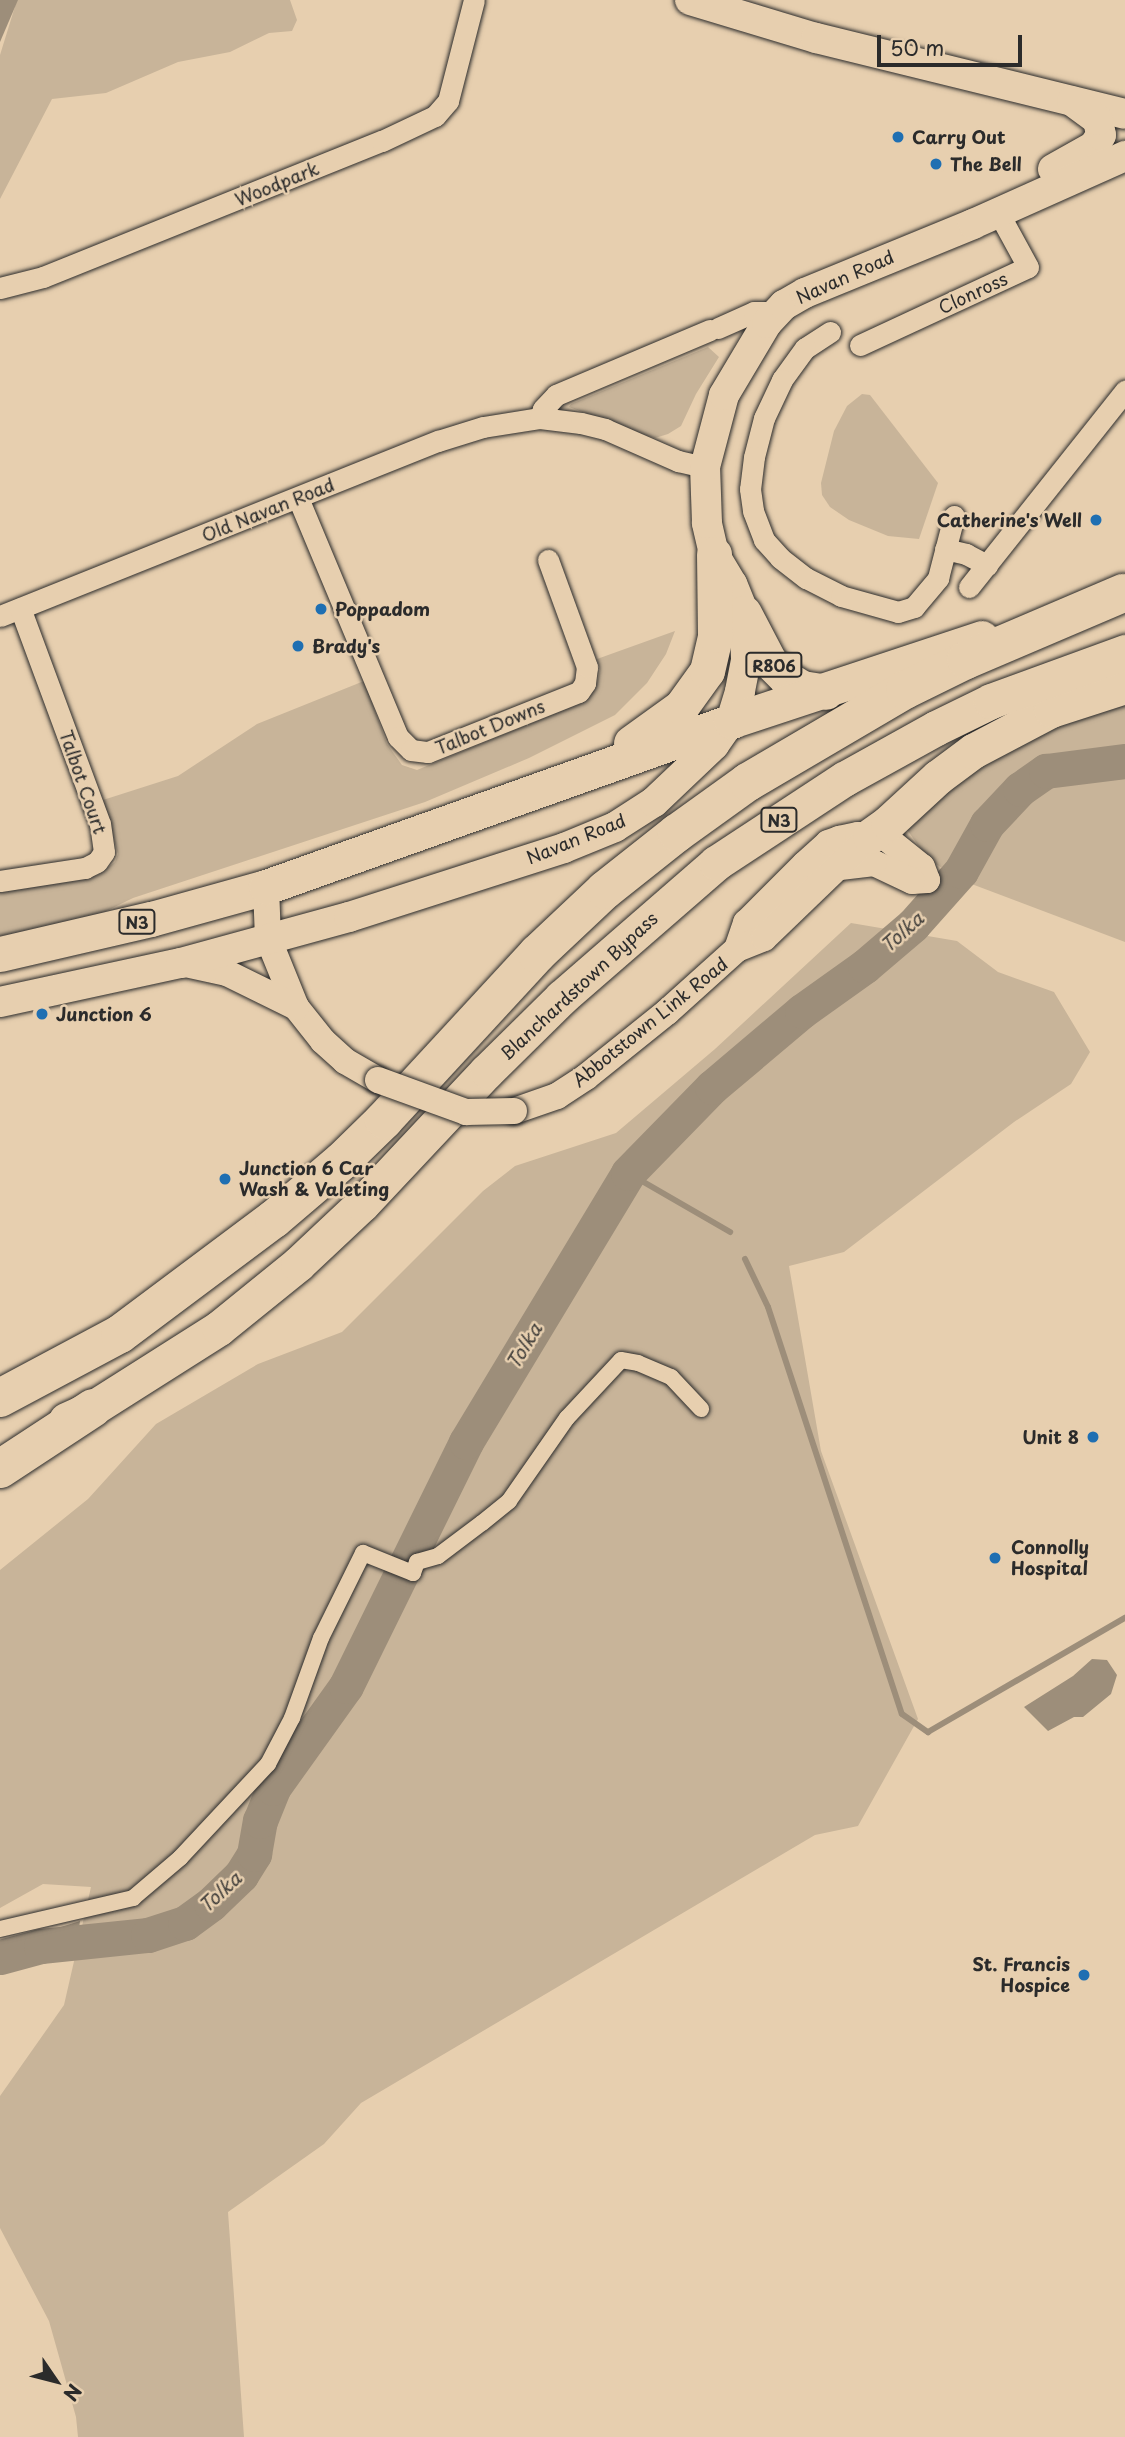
<!DOCTYPE html>
<style>
body{margin:0}
#map{position:relative;width:1125px;height:2437px;overflow:hidden;background:#e7cfaf;font-family:"Playpen Sans",sans-serif}
div>[style]{position:absolute}
[style*='--x']{left:calc(var(--x)*1px);top:calc(var(--y)*1px);width:calc(var(--w)*1px);rotate:calc(var(--a)*1deg)}
.green>*{inset:0;background:#c8b499}
.water>*{inset:0;background:#9d8e7a}
.stream>*{height:6px;margin:-3px;padding:0 3px;transform-origin:3px;border-radius:3px;background:#9d8e7a}
.river>*{height:35px;margin:-17.5px;padding:0 17.5px;transform-origin:17.5px;border-radius:17.5px;background:#9d8e7a}
.roads{filter:drop-shadow(0 0 2px #2b2b2b) drop-shadow(0 0 2px #2b2b2b)}
.pedestrian>*{height:16px;margin:-8px;padding:0 8px;transform-origin:8px;border-radius:8px;background:#e7cfaf}
.minor>*{height:21px;margin:-10.5px;padding:0 10.5px;transform-origin:10.5px;border-radius:10.5px;background:#e7cfaf}
.tertiary>*{height:26px;margin:-13px;padding:0 13px;transform-origin:13px;border-radius:13px;background:#e7cfaf}
.secondary>*{height:30px;margin:-15px;padding:0 15px;transform-origin:15px;border-radius:15px;background:#e7cfaf}
.trunk>*{height:35px;margin:-17.5px;padding:0 17.5px;transform-origin:17.5px;border-radius:17.5px;background:#e7cfaf}
.motorway>*{height:38px;margin:-19px;padding:0 19px;transform-origin:19px;border-radius:19px;background:#e7cfaf}
.bridges{filter:drop-shadow(0 0 2px #2b2b2b) drop-shadow(0 0 2px #2b2b2b)}
.tertiary-bridge>*{height:26px;margin:-13px;padding:0 13px;transform-origin:13px;border-radius:13px;background:#e7cfaf}
.dots>*{width:19px;height:19px;translate:-50% -50%;box-sizing:border-box;border:4px solid #e7cfaf;border-radius:50%}
span{translate:-50% -50%;white-space:nowrap;text-align:center;line-height:1.15;-webkit-text-stroke:5px #e7cfaf;paint-order:stroke}
.shield-label span{padding:2px 5px;background:#e7cfaf;border:2px solid;border-radius:5px;-webkit-text-stroke-width:0}
.shield-label{font-size:16px;color:#2b2b2b;font-weight:700}
.poi-label{font-size:18px;color:#2b2b2b;font-weight:700}
.left{translate:0 -50%;text-align:left}
.right{translate:-100% -50%;text-align:right}
.street-label{font-size:18px;color:#2b2b2b}
.water-label{font-size:19px;color:#423f3b;font-style:italic}
.north{position:absolute;left:21px;top:2346px;width:70px;height:70px;-webkit-text-stroke:5px #e7cfaf;paint-order:stroke;rotate:125deg;font-size:19px;font-weight:700;line-height:28px;text-align:center;color:#2b2b2b}
.north::after{content:'';display:block;margin:auto;width:24px;height:32px;background:#2b2b2b;clip-path:polygon(50% 0,100% 100%,50% 72%,0 100%)}
.scale{position:absolute;left:877px;top:35px;width:145px;height:32px;box-sizing:border-box;border:4px solid #2b2b2b;border-top:0;padding-left:9px;font-size:21px;line-height:24px;white-space:nowrap;color:#2b2b2b;-webkit-text-stroke:5px #e7cfaf;paint-order:stroke}
</style>
<div id="map">
<div class="green">
<i style="clip-path:polygon(17px 0,290px 0,297px 20px,292px 31px,269px 33px,230px 52px,178px 62px,106px 93px,52px 99px,0 199px,0 55px)"></i>
<i style="clip-path:polygon(708px 347px,719px 357px,696px 394px,681px 426px,668px 434px,655px 438px,647px 436px,569px 407px,571px 404px)"></i>
<i style="clip-path:polygon(862px 394px,870px 395px,938px 483px,919px 539px,888px 536px,849px 520px,830px 507px,822px 495px,821px 483px,834px 431px,847px 406px)"></i>
<i style="clip-path:polygon(675px 631px,666px 654px,647px 683px,615px 715px,529px 758px,425px 802px,133px 898px,86px 921px,0 936px,0 889px,98px 875px,115px 862px,118px 854px,103px 800px,178px 776px,257px 724px,364px 681px,387px 744px,402px 765px,417px 770px,581px 703px,597px 684px,600px 670px,597px 659px)"></i>
<i style="clip-path:polygon(1125px 699px,1125px 942px,961px 880px,928px 859px,905px 827px,945px 786px,1021px 739px)"></i>
<i style="clip-path:polygon(851px 923px,957px 941px,998px 972px,1054px 992px,1090px 1052px,1071px 1084px,1014px 1122px,844px 1252px,789px 1266px,821px 1451px,918px 1719px,858px 1826px,815px 1835px,361px 2103px,324px 2144px,228px 2212px,244px 2437px,78px 2437px,76px 2417px,49px 2321px,0 2228px,0 2096px,64px 2005px,91px 1887px,43px 1884px,0 1908px,0 1570px,88px 1499px,156px 1424px,258px 1364px,342px 1332px,483px 1191px,515px 1166px,616px 1133px,715px 1049px)"></i>
</div>
<div class="water">
<i style="clip-path:polygon(0 0,18px 0,0 42px)"></i>
<i style="clip-path:polygon(1092px 1659px,1107px 1660px,1117px 1675px,1111px 1694px,1083px 1717px,1074px 1717px,1048px 1731px,1024px 1707px,1073px 1676px)"></i>
<i style="clip-path:polygon(80px 1921px,77px 1942px,56px 1955px,32px 1963px,0 1966px,0 1946px)"></i>
</div>
<div class="stream">
<i style="--x:628;--y:1173;--w:118;--a:30"></i>
<i style="--x:745;--y:1259;--w:53;--a:64.4"></i>
<i style="--x:768;--y:1307;--w:428;--a:71.8"></i>
<i style="--x:902;--y:1714;--w:32;--a:35"></i>
<i style="--x:928;--y:1732;--w:228;--a:-30.1"></i>
</div>
<div class="river">
<i style="--x:0;--y:1957;--w:42;--a:-15"></i>
<i style="--x:41;--y:1946;--w:108;--a:-5.9"></i>
<i style="--x:148;--y:1935;--w:39;--a:-18"></i>
<i style="--x:185;--y:1923;--w:32;--a:-36"></i>
<i style="--x:211;--y:1904;--w:42;--a:-44"></i>
<i style="--x:241;--y:1875;--w:25;--a:-58"></i>
<i style="--x:254;--y:1854;--w:34;--a:-80"></i>
<i style="--x:260;--y:1821;--w:35;--a:-68"></i>
<i style="--x:273;--y:1788;--w:125;--a:-54.4"></i>
<i style="--x:346;--y:1686;--w:272;--a:-63.8"></i>
<i style="--x:466;--y:1442;--w:314;--a:-58.9"></i>
<i style="--x:628;--y:1173;--w:120;--a:-45.7"></i>
<i style="--x:712;--y:1087;--w:118;--a:-40.2"></i>
<i style="--x:802;--y:1011;--w:77;--a:-35.5"></i>
<i style="--x:865;--y:966;--w:63;--a:-40.5"></i>
<i style="--x:913;--y:925;--w:72;--a:-48.4"></i>
<i style="--x:961;--y:871;--w:54;--a:-61"></i>
<i style="--x:987;--y:824;--w:48;--a:-46.7"></i>
<i style="--x:1020;--y:789;--w:32;--a:-35"></i>
<i style="--x:1046;--y:771;--w:80;--a:-7.2"></i>
</div>
<div class="roads">
<div class="pedestrian">
<i style="--x:0;--y:1929;--w:137;--a:-13.1"></i>
<i style="--x:133;--y:1898;--w:62;--a:-40.4"></i>
<i style="--x:180;--y:1858;--w:129;--a:-46.9"></i>
<i style="--x:268;--y:1764;--w:52;--a:-62.4"></i>
<i style="--x:292;--y:1718;--w:85;--a:-70.1"></i>
<i style="--x:321;--y:1638;--w:95;--a:-63.7"></i>
<i style="--x:363;--y:1553;--w:54;--a:21.8"></i>
<i style="--x:413;--y:1573;--w:12;--a:-70"></i>
<i style="--x:417;--y:1562;--w:22;--a:-16"></i>
<i style="--x:438;--y:1556;--w:55;--a:-36.9"></i>
<i style="--x:482;--y:1523;--w:35;--a:-39"></i>
<i style="--x:509;--y:1501;--w:101;--a:-55.1"></i>
<i style="--x:567;--y:1418;--w:79;--a:-47"></i>
<i style="--x:621;--y:1360;--w:17;--a:10"></i>
<i style="--x:638;--y:1363;--w:36;--a:23"></i>
<i style="--x:671;--y:1377;--w:44;--a:46.8"></i>
</div>
<div class="minor">
<i style="--x:0;--y:288;--w:44;--a:-14.3"></i>
<i style="--x:43;--y:277;--w:365;--a:-21.9"></i>
<i style="--x:382;--y:141;--w:59;--a:-25.3"></i>
<i style="--x:435;--y:116;--w:20;--a:-49"></i>
<i style="--x:448;--y:101;--w:104;--a:-75.6"></i>
<i style="--x:718;--y:328;--w:39;--a:-24"></i>
<i style="--x:754;--y:312;--w:23;--a:0"></i>
<i style="--x:830;--y:332;--w:30;--a:147"></i>
<i style="--x:805;--y:348;--w:39;--a:126"></i>
<i style="--x:782;--y:380;--w:42;--a:115.3"></i>
<i style="--x:764;--y:418;--w:40;--a:104.4"></i>
<i style="--x:754;--y:457;--w:32;--a:97"></i>
<i style="--x:750;--y:489;--w:22;--a:82"></i>
<i style="--x:753;--y:511;--w:31;--a:69"></i>
<i style="--x:764;--y:540;--w:24;--a:48"></i>
<i style="--x:780;--y:558;--w:33;--a:38"></i>
<i style="--x:806;--y:578;--w:39;--a:27"></i>
<i style="--x:841;--y:596;--w:59;--a:15.7"></i>
<i style="--x:898;--y:612;--w:17;--a:-17"></i>
<i style="--x:914;--y:607;--w:38;--a:-50"></i>
<i style="--x:938;--y:578;--w:64;--a:-75.5"></i>
<i style="--x:860;--y:345;--w:185;--a:-24.9"></i>
<i style="--x:1028;--y:267;--w:63;--a:-118.6"></i>
<i style="--x:540;--y:418;--w:9;--a:-72"></i>
<i style="--x:543;--y:409;--w:19;--a:-47"></i>
<i style="--x:556;--y:395;--w:167;--a:-22.9"></i>
<i style="--x:298;--y:498;--w:259;--a:67.3"></i>
<i style="--x:398;--y:737;--w:18;--a:45"></i>
<i style="--x:411;--y:750;--w:17;--a:7"></i>
<i style="--x:428;--y:752;--w:162;--a:-21.7"></i>
<i style="--x:579;--y:692;--w:11;--a:-56"></i>
<i style="--x:585;--y:683;--w:16;--a:-83"></i>
<i style="--x:587;--y:667;--w:114;--a:-110"></i>
<i style="--x:945;--y:549;--w:22;--a:13"></i>
<i style="--x:966;--y:554;--w:24;--a:28"></i>
<i style="--x:969;--y:587;--w:251;--a:-51.5"></i>
<i style="--x:0;--y:616;--w:472;--a:-21.8"></i>
<i style="--x:438;--y:441;--w:47;--a:-17.3"></i>
<i style="--x:483;--y:427;--w:58;--a:-9"></i>
<i style="--x:540;--y:418;--w:41;--a:7"></i>
<i style="--x:581;--y:423;--w:25;--a:14"></i>
<i style="--x:605;--y:429;--w:80;--a:23.7"></i>
<i style="--x:678;--y:461;--w:28;--a:13"></i>
<i style="--x:0;--y:881;--w:86;--a:-8.7"></i>
<i style="--x:85;--y:868;--w:13;--a:-27"></i>
<i style="--x:97;--y:862;--w:12;--a:-55"></i>
<i style="--x:104;--y:852;--w:28;--a:-98"></i>
<i style="--x:100;--y:824;--w:230;--a:-110.3"></i>
</div>
<div class="tertiary">
<i style="--x:266;--y:887;--w:51;--a:87.8"></i>
<i style="--x:268;--y:938;--w:74;--a:67.9"></i>
<i style="--x:296;--y:1007;--w:43;--a:51.5"></i>
<i style="--x:323;--y:1041;--w:30;--a:42"></i>
<i style="--x:345;--y:1061;--w:38;--a:30"></i>
<i style="--x:737;--y:949;--w:28;--a:-71"></i>
<i style="--x:746;--y:923;--w:83;--a:-45"></i>
<i style="--x:805;--y:864;--w:31;--a:-42"></i>
<i style="--x:828;--y:843;--w:12;--a:-20"></i>
<i style="--x:839;--y:839;--w:19;--a:-12"></i>
<i style="--x:858;--y:835;--w:28;--a:6"></i>
<i style="--x:886;--y:838;--w:46;--a:38.9"></i>
<i style="--x:922;--y:867;--w:14;--a:69"></i>
<i style="--x:927;--y:880;--w:15;--a:176"></i>
<i style="--x:912;--y:881;--w:42;--a:-154.7"></i>
<i style="--x:874;--y:863;--w:34;--a:173"></i>
<i style="--x:181;--y:963;--w:47;--a:12.3"></i>
<i style="--x:227;--y:973;--w:77;--a:26.2"></i>
<i style="--x:514;--y:1111;--w:46;--a:-19.2"></i>
<i style="--x:557;--y:1096;--w:35;--a:-33"></i>
<i style="--x:586;--y:1077;--w:104;--a:-38.7"></i>
<i style="--x:667;--y:1012;--w:94;--a:-42"></i>
<i style="--x:737;--y:949;--w:29;--a:-22"></i>
<i style="--x:764;--y:938;--w:147;--a:-43.9"></i>
</div>
<div class="secondary">
<i style="--x:690;--y:0;--w:132;--a:16.8"></i>
<i style="--x:816;--y:38;--w:318;--a:13.8"></i>
<i style="--x:1053;--y:169;--w:47;--a:-29.3"></i>
<i style="--x:1094;--y:146;--w:13;--a:-58"></i>
<i style="--x:1101;--y:135;--w:15;--a:-101"></i>
<i style="--x:1098;--y:120;--w:32;--a:-144"></i>
<i style="--x:0;--y:1002;--w:185;--a:-12.2"></i>
<i style="--x:181;--y:963;--w:174;--a:-15.3"></i>
<i style="--x:349;--y:917;--w:226;--a:-17.8"></i>
<i style="--x:564;--y:848;--w:55;--a:-22.4"></i>
<i style="--x:615;--y:827;--w:46;--a:-32.7"></i>
<i style="--x:654;--y:802;--w:83;--a:-43.5"></i>
<i style="--x:714;--y:745;--w:29;--a:-55"></i>
<i style="--x:731;--y:721;--w:31;--a:-73"></i>
<i style="--x:740;--y:691;--w:33;--a:-79"></i>
<i style="--x:746;--y:659;--w:46;--a:-92.5"></i>
<i style="--x:744;--y:613;--w:31;--a:-112"></i>
<i style="--x:732;--y:584;--w:35;--a:-121"></i>
<i style="--x:714;--y:554;--w:32;--a:-103"></i>
<i style="--x:707;--y:523;--w:56;--a:-92"></i>
<i style="--x:705;--y:467;--w:74;--a:-75.2"></i>
<i style="--x:724;--y:395;--w:84;--a:-59.2"></i>
<i style="--x:767;--y:323;--w:25;--a:-47"></i>
<i style="--x:784;--y:305;--w:24;--a:-30"></i>
<i style="--x:805;--y:293;--w:182;--a:-22.3"></i>
<i style="--x:973;--y:224;--w:167;--a:-24.1"></i>
</div>
<div class="trunk">
<i style="--x:744;--y:613;--w:54;--a:62.5"></i>
<i style="--x:769;--y:661;--w:24;--a:45"></i>
<i style="--x:786;--y:678;--w:19;--a:32"></i>
<i style="--x:802;--y:688;--w:24;--a:9"></i>
<i style="--x:631;--y:743;--w:62;--a:-35.8"></i>
<i style="--x:681;--y:707;--w:44;--a:-54.2"></i>
<i style="--x:707;--y:671;--w:37;--a:-77"></i>
<i style="--x:715;--y:635;--w:81;--a:-90.7"></i>
<i style="--x:870;--y:836;--w:22;--a:-36"></i>
<i style="--x:888;--y:823;--w:68;--a:-42.6"></i>
<i style="--x:938;--y:777;--w:44;--a:-36.6"></i>
<i style="--x:973;--y:751;--w:88;--a:-27.7"></i>
<i style="--x:1051;--y:710;--w:78;--a:-18"></i>
<i style="--x:0;--y:954;--w:155;--a:-13.1"></i>
<i style="--x:151;--y:919;--w:119;--a:-15.5"></i>
<i style="--x:266;--y:887;--w:494;--a:-19.6"></i>
<i style="--x:731;--y:721;--w:264;--a:-18.3"></i>
<i style="--x:66;--y:1420;--w:30;--a:-24"></i>
<i style="--x:93;--y:1408;--w:149;--a:-32.4"></i>
<i style="--x:219;--y:1328;--w:102;--a:-39"></i>
<i style="--x:298;--y:1264;--w:88;--a:-43.2"></i>
<i style="--x:362;--y:1204;--w:183;--a:-46.8"></i>
<i style="--x:487;--y:1071;--w:105;--a:-44.6"></i>
<i style="--x:562;--y:997;--w:204;--a:-41"></i>
<i style="--x:716;--y:863;--w:153;--a:-33.3"></i>
<i style="--x:844;--y:779;--w:105;--a:-29"></i>
<i style="--x:936;--y:728;--w:61;--a:-26.1"></i>
<i style="--x:991;--y:701;--w:143;--a:-20.1"></i>
</div>
<div class="motorway">
<i style="--x:0;--y:1398;--w:136;--a:-28.1"></i>
<i style="--x:120;--y:1334;--w:192;--a:-36.8"></i>
<i style="--x:274;--y:1219;--w:89;--a:-40.5"></i>
<i style="--x:342;--y:1161;--w:59;--a:-44.3"></i>
<i style="--x:384;--y:1120;--w:226;--a:-47.3"></i>
<i style="--x:537;--y:954;--w:93;--a:-43.3"></i>
<i style="--x:605;--y:890;--w:92;--a:-38.4"></i>
<i style="--x:677;--y:833;--w:87;--a:-35.7"></i>
<i style="--x:748;--y:782;--w:182;--a:-30.4"></i>
<i style="--x:905;--y:690;--w:68;--a:-26.2"></i>
<i style="--x:966;--y:660;--w:171;--a:-23.1"></i>
<i style="--x:0;--y:1469;--w:111;--a:-33.3"></i>
</div>
</div>
<div class="bridges">
<div class="tertiary-bridge">
<i style="--x:378;--y:1080;--w:94;--a:20"></i>
<i style="--x:466;--y:1112;--w:48;--a:-1.2"></i>
</div>
</div>
<div class="dots">
<i style="left:898px;top:137px;background:#1f6fb2"></i>
<i style="left:936px;top:164px;background:#1f6fb2"></i>
<i style="left:1096px;top:520px;background:#1f6fb2"></i>
<i style="left:321px;top:609px;background:#1f6fb2"></i>
<i style="left:298px;top:646px;background:#1f6fb2"></i>
<i style="left:42px;top:1014px;background:#1f6fb2"></i>
<i style="left:225px;top:1179px;background:#1f6fb2"></i>
<i style="left:1093px;top:1437px;background:#1f6fb2"></i>
<i style="left:995px;top:1558px;background:#1f6fb2"></i>
<i style="left:1084px;top:1975px;background:#1f6fb2"></i>
</div>
<div class="shield-label">
<span style="left:774px;top:665px">R806</span>
<span style="left:779px;top:820px">N3</span>
<span style="left:137px;top:922px">N3</span>
</div>
<div class="poi-label">
<span class="left" style="left:912px;top:137px">Carry Out</span>
<span class="left" style="left:950px;top:164px">The Bell</span>
<span class="right" style="left:1082px;top:520px">Catherine's Well</span>
<span class="left" style="left:335px;top:609px">Poppadom</span>
<span class="left" style="left:312px;top:646px">Brady's</span>
<span class="left" style="left:56px;top:1014px">Junction 6</span>
<span class="left" style="left:239px;top:1179px">Junction 6 Car<br>Wash &amp; Valeting</span>
<span class="right" style="left:1079px;top:1437px">Unit 8</span>
<span class="left" style="left:1011px;top:1558px">Connolly<br>Hospital</span>
<span class="right" style="left:1070px;top:1975px">St. Francis<br>Hospice</span>
</div>
<div class="street-label">
<span style="left:277px;top:184px;rotate:-22deg">Woodpark</span>
<span style="left:845px;top:277px;rotate:-24deg">Navan Road</span>
<span style="left:973px;top:293px;rotate:-25deg">Clonross</span>
<span style="left:268px;top:510px;rotate:-22deg">Old Navan Road</span>
<span style="left:490px;top:727px;rotate:-22deg">Talbot Downs</span>
<span style="left:83px;top:782px;rotate:71deg">Talbot Court</span>
<span style="left:576px;top:839px;rotate:-22deg">Navan Road</span>
<span style="left:579px;top:986px;rotate:-43deg">Blanchardstown Bypass</span>
<span style="left:650px;top:1022px;rotate:-39deg">Abbotstown Link Road</span>
</div>
<div class="water-label">
<span style="left:902px;top:932px;rotate:-42deg">Tolka</span>
<span style="left:524px;top:1346px;rotate:-59deg">Tolka</span>
<span style="left:220px;top:1892px;rotate:-43deg">Tolka</span>
</div>
<div class="north">N</div>
<div class="scale">50 m</div>
</div>
